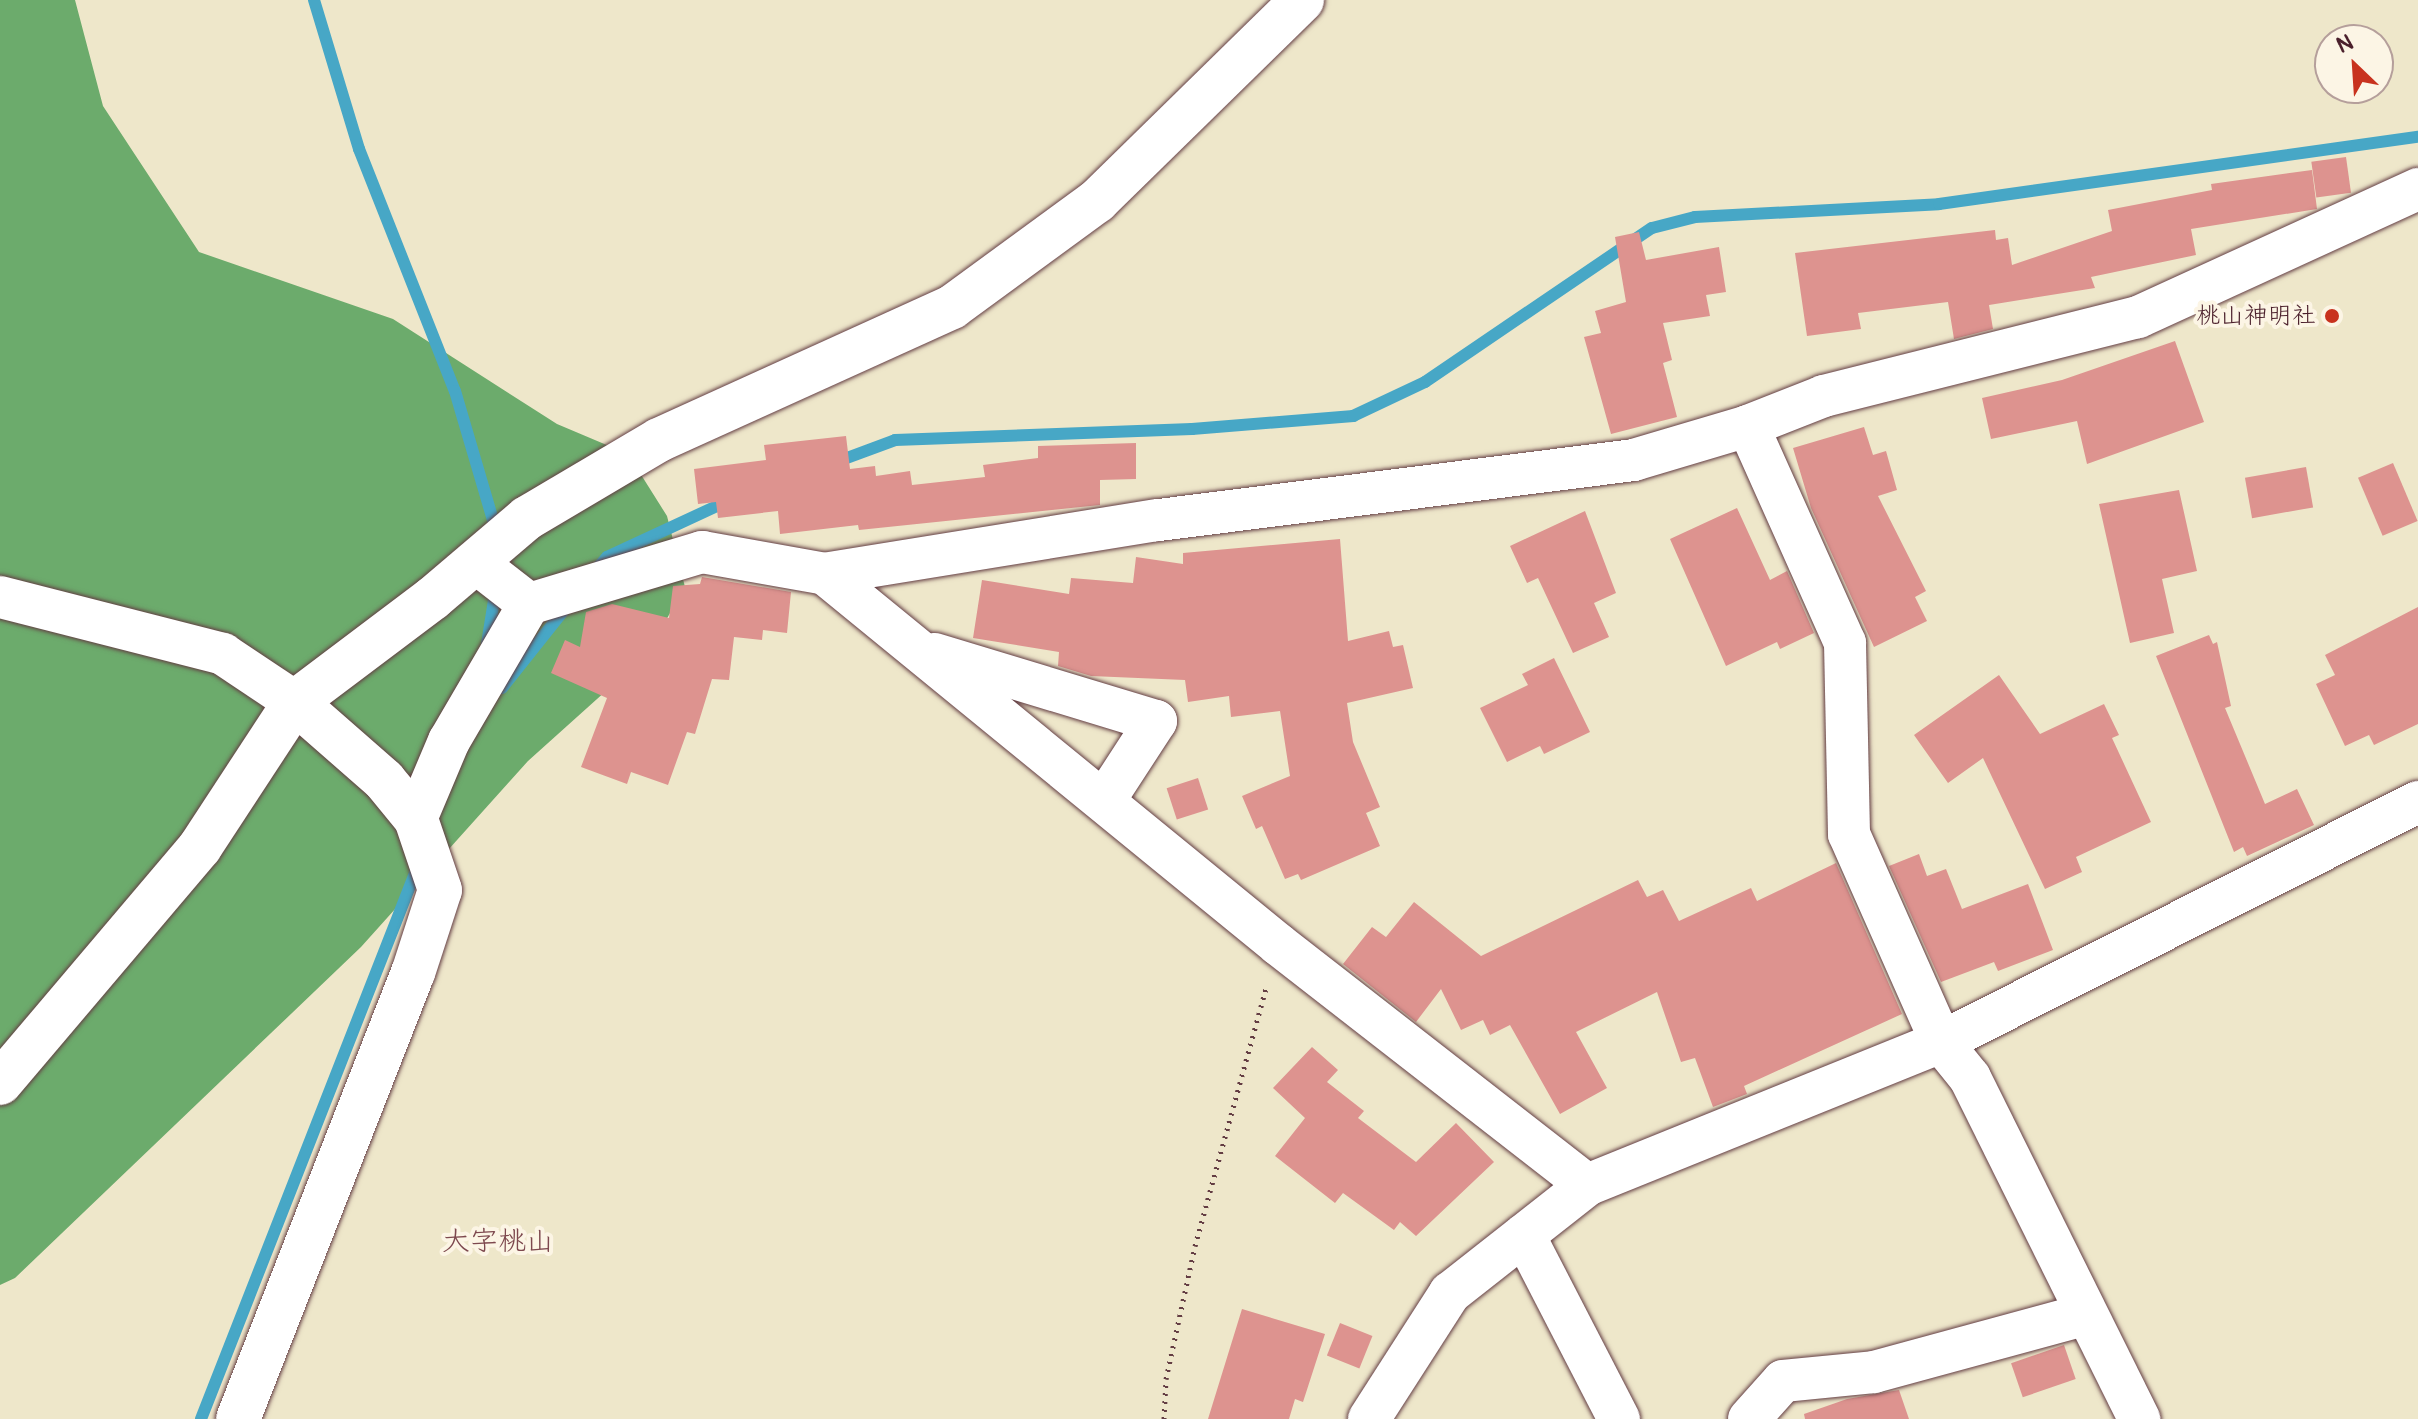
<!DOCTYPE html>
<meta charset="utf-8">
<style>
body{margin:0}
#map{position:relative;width:2418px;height:1419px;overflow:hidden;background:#eee7ca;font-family:Pangolin,"Klee One",sans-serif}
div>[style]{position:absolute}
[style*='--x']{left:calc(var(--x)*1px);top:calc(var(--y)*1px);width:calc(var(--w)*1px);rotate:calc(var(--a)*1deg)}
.forest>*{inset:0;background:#6cab6c}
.stream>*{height:12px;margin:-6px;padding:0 6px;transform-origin:6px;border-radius:6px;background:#47a7c6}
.building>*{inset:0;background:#dd938f;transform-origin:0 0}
.path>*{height:5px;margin-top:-2.5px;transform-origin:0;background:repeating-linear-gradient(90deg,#633d43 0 2px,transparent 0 8px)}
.roads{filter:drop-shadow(0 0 2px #633d43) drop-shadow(0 0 2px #633d43)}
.minor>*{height:42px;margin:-21px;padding:0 21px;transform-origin:21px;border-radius:21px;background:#fff}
.tertiary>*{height:44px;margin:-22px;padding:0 22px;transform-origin:22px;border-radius:22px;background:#fff}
.dots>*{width:22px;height:22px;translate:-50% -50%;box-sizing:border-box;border:4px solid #fcf5e5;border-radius:50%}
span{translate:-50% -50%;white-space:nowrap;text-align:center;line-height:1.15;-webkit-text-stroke:8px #fcf5e5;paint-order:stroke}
.poi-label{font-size:24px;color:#4a1f2b}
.right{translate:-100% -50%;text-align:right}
.quarter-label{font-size:28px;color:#7d484e}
.north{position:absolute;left:2314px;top:24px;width:80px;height:80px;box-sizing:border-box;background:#fcf5e5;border:2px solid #b59f9b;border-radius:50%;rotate:335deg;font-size:22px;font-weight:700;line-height:32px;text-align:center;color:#4a1f2b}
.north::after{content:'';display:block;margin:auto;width:28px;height:36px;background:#c8321e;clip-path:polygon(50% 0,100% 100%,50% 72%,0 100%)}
</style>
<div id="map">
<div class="forest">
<i style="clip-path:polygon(0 0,75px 0,103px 106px,199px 252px,393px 319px,557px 424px,628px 454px,667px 516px,685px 587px,646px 655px,528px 761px,361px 947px,15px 1278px,0 1285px)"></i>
</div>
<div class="stream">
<i style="--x:314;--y:0;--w:156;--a:73.2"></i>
<i style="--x:359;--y:149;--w:260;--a:68.4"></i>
<i style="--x:455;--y:391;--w:149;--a:73.6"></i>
<i style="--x:836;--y:462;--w:63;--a:-20.4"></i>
<i style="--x:895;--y:440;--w:297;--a:-2.1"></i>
<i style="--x:1192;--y:429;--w:162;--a:-4.6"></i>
<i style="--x:1353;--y:416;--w:80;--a:-25.3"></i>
<i style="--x:1425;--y:382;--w:274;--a:-34.2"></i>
<i style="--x:1652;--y:228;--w:44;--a:-14.3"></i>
<i style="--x:1695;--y:217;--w:244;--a:-3"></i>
<i style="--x:1939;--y:204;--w:484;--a:-8"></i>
<i style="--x:594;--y:572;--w:20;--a:-49"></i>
<i style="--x:607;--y:557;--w:138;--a:-24.9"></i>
<i style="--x:487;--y:644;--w:57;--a:-80.9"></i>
<i style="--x:502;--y:688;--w:106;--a:-51.5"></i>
<i style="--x:201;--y:1419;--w:597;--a:-68.59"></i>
</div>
<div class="building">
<i style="left:2346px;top:157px;width:36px;height:35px;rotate:82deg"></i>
<i style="clip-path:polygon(2312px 170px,2317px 209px,2191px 229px,2196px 255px,2091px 277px,2095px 288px,1989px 305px,1993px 329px,1954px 339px,1948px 302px,1858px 313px,1861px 329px,1807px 336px,1795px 253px,1995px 230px,1996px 240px,2008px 238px,2012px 265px,2112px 231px,2108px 210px,2212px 190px,2211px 184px)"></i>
<i style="clip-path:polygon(1639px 232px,1646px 260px,1719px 247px,1726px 292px,1706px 295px,1710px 316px,1663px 323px,1672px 360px,1663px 363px,1677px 417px,1611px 434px,1584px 337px,1601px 333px,1595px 311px,1626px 302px,1615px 237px)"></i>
<i style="clip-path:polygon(2175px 341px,2204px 422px,2087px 464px,2077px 421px,1991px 439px,1982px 398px,2062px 380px)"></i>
<i style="clip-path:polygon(1864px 427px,1873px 455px,1886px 451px,1897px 490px,1878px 496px,1926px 591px,1915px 597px,1927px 621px,1874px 647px,1811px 508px,1793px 448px)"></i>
<i style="clip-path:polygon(846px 436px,850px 469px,875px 466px,876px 476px,910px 471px,912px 485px,985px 477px,983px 465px,1038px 458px,1038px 446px,1136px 443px,1136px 479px,1100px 480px,1100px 505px,859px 530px,858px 525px,780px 534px,778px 511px,718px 518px,716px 502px,698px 504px,694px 469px,766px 460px,764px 445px)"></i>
<i style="left:2393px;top:463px;width:63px;height:38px;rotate:67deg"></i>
<i style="left:2306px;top:467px;width:41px;height:62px;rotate:80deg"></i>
<i style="clip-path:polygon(2179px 490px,2197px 571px,2162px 579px,2174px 633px,2130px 643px,2099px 504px)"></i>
<i style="clip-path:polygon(1737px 508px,1770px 580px,1787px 571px,1814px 633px,1780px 649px,1777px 642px,1726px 666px,1670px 539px)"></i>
<i style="clip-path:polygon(1585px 511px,1616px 593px,1594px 603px,1609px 637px,1573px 653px,1538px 578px,1527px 583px,1510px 546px)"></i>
<i style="clip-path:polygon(1340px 539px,1348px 641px,1389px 631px,1393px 647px,1403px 645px,1413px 688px,1347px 703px,1353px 742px,1380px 807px,1366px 813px,1380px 846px,1301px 880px,1298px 874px,1285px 879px,1262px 826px,1256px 829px,1242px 796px,1290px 776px,1280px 711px,1231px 717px,1229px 696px,1188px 702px,1185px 680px,1091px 676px,1058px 666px,1059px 652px,973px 638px,982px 580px,1069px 594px,1071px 578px,1133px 583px,1136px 557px,1183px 564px,1183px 553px)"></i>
<i style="clip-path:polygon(702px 577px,791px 592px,787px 633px,763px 630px,762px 640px,734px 637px,729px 680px,712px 679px,695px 734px,687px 732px,668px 785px,631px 772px,627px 784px,581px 767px,607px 698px,551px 673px,565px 640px,580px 647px,586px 612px,612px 604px,669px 618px,673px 586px,700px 584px)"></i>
<i style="clip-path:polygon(2418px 607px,2418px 724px,2374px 745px,2369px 735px,2345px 746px,2316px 684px,2335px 675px,2325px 655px)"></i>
<i style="clip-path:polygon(2209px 635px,2213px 644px,2217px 642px,2231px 706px,2225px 708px,2265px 804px,2297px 789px,2314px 825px,2247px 856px,2243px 847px,2234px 852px,2156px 656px)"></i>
<i style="clip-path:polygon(1554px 658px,1590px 732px,1544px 754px,1540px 746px,1507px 762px,1480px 708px,1528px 685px,1522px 674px)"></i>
<i style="clip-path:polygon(1999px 675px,2040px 734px,2104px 704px,2119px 735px,2112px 738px,2151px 822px,2076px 857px,2082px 872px,2045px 889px,1983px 758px,1948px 783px,1914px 735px)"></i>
<i style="left:1198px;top:778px;width:33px;height:33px;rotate:72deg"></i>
<i style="clip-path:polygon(1919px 854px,1927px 876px,1946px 869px,1962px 909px,2028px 884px,2053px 950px,1998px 971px,1994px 962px,1941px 982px,1889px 866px)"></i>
<i style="clip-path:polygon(1836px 863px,1902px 1014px,1744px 1086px,1747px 1094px,1713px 1107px,1695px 1058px,1681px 1062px,1657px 992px,1576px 1032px,1607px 1088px,1560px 1114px,1510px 1025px,1490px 1035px,1483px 1020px,1461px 1030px,1441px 989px,1416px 1022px,1343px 964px,1372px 927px,1386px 937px,1414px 902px,1481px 956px,1638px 880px,1647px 897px,1663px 890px,1679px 921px,1751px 888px,1757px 901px)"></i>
<i style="clip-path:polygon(1312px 1047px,1338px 1070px,1327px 1082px,1364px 1111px,1358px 1118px,1416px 1162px,1456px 1123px,1494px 1162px,1416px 1236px,1400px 1222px,1394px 1230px,1343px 1193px,1335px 1203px,1275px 1156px,1305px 1118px,1273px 1088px)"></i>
<i style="clip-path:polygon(1242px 1309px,1325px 1334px,1303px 1402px,1295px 1399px,1289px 1419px,1208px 1419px)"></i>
<i style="left:1340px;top:1323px;width:35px;height:35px;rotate:22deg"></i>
<i style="left:2064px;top:1345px;width:36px;height:56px;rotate:71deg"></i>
<i style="clip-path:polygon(1899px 1390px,1909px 1419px,1805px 1419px,1804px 1414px,1847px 1399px)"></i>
</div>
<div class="path">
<i style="--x:1164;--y:1419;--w:40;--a:-87.1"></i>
<i style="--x:1166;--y:1379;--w:136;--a:-77.7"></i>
<i style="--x:1195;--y:1246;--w:268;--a:-74.6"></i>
</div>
<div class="roads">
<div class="minor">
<i style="--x:2418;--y:189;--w:308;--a:155.4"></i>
<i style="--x:2138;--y:317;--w:324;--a:165.9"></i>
<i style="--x:1824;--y:396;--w:82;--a:158.5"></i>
<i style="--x:1748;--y:426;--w:119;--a:163.4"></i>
<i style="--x:1634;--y:460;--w:481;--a:172.8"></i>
<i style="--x:1157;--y:520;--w:336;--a:170.8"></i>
<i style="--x:825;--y:574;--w:586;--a:39.26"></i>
<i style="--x:1279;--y:945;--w:390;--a:37.9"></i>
<i style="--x:1587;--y:1185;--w:382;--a:-22"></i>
<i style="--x:1941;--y:1042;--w:534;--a:-26.71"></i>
<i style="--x:1748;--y:426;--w:238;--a:65.9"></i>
<i style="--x:1845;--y:643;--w:191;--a:88.8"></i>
<i style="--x:1849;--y:834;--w:227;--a:66.1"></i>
<i style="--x:1941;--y:1042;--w:46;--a:51.1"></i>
<i style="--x:1970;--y:1078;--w:381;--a:63.6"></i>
<i style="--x:475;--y:562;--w:68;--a:37.9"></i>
<i style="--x:0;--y:597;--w:230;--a:14.3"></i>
<i style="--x:223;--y:654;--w:87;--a:33.7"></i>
<i style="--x:935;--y:654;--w:231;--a:16.9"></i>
<i style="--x:1156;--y:721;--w:95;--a:123"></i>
<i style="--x:416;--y:819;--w:85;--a:-67.1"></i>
<i style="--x:449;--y:741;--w:159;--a:-59.7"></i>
<i style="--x:529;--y:604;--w:181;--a:-16.7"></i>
<i style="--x:702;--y:552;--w:125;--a:10.1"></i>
<i style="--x:1524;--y:1235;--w:207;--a:62.7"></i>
<i style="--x:1369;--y:1419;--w:150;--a:-57.3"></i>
<i style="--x:1450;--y:1293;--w:174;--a:-38.2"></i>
<i style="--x:1749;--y:1419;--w:51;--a:-48.2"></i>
<i style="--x:1783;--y:1381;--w:91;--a:-5.6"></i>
<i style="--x:1874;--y:1372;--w:218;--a:-15.2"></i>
</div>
<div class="tertiary">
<i style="--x:0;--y:1083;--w:309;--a:-49.7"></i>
<i style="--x:200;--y:847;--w:173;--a:-56.8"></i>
<i style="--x:238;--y:1419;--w:479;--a:-68.6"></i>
<i style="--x:413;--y:973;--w:87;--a:-72"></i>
<i style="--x:440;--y:890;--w:75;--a:-108.7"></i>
<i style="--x:416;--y:819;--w:50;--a:-129.4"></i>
<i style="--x:384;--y:780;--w:118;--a:-138.8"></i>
<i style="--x:295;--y:702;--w:173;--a:-37"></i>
<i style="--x:433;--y:598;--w:123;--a:-40.4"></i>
<i style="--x:527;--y:518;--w:153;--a:-30.6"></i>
<i style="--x:659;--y:440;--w:322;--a:-24.4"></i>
<i style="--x:952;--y:307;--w:180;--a:-36.2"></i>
<i style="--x:1097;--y:201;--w:287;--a:-44.4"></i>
</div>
</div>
<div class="dots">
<i style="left:2332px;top:316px;background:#c8321e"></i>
</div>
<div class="poi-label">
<span class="right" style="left:2316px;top:316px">桃山神明社</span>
</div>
<div class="quarter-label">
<span style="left:498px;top:1242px">大字桃山</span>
</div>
<div class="north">N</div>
</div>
